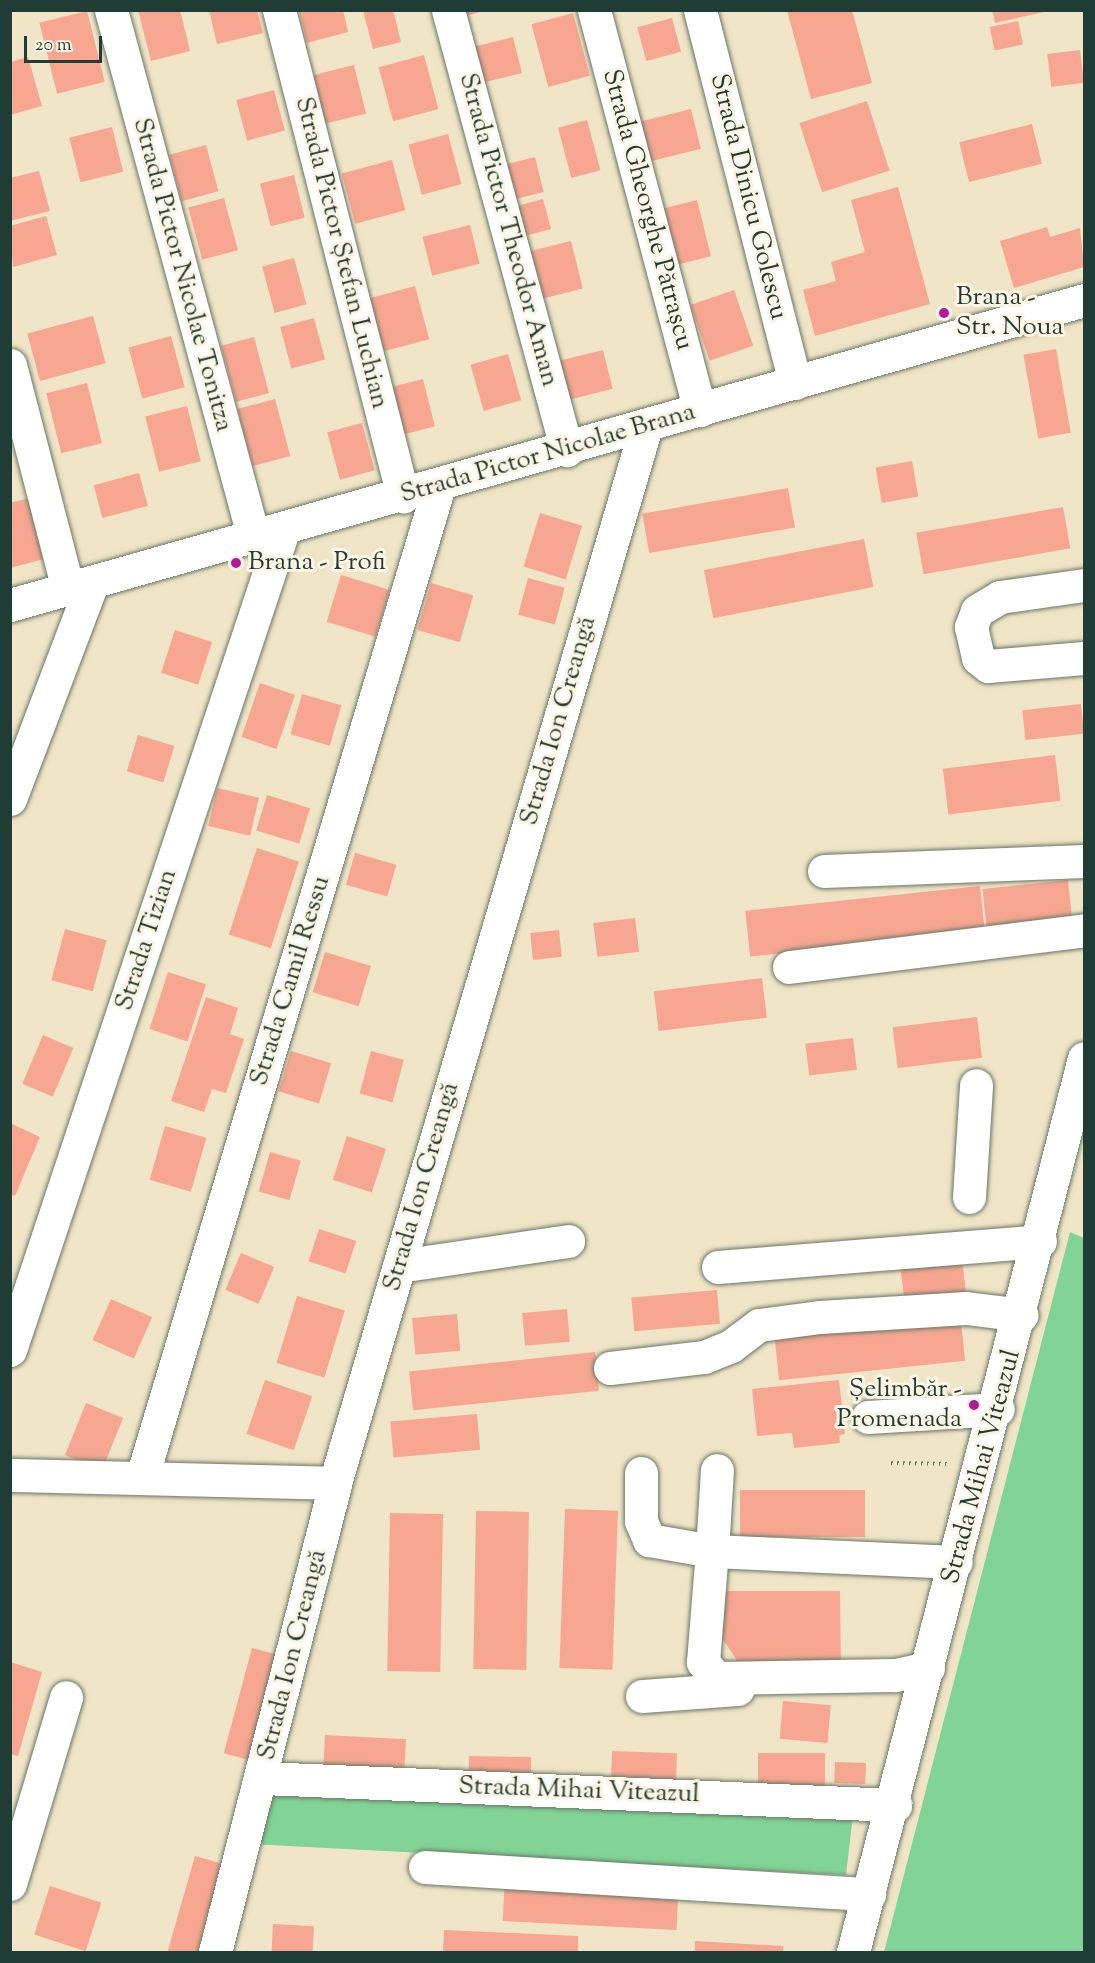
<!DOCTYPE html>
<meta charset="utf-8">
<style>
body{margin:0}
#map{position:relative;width:1095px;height:1963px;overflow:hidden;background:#f1e5c7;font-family:"Sorts Mill Goudy",serif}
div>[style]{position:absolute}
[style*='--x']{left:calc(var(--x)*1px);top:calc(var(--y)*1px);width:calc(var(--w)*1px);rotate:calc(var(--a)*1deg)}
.green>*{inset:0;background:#82d496}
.building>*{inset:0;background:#f7a791;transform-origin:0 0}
.path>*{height:4px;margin-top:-2px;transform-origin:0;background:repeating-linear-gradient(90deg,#687867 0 1.5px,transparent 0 6px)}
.roads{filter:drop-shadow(0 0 2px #687867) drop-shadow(0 0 2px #687867)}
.minor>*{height:33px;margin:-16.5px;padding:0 16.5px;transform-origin:16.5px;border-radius:16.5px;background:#fff}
.major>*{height:33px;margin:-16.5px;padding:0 16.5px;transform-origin:16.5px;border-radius:16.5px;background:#fff}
.dots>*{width:16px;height:16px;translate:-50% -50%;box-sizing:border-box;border:3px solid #fcf5e5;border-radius:50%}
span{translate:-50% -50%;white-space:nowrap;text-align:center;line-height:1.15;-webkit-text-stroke:6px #fcf5e5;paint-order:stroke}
.street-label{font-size:26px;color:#1f3d34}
.poi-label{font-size:26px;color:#1f3d34}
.left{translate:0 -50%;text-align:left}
.right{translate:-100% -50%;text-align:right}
.frame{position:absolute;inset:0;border:12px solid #1f3d34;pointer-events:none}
.scale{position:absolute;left:24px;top:36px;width:78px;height:27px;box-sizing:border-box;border:3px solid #1f3d34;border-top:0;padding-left:8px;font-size:18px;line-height:21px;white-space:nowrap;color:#1f3d34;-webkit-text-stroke:4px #fcf5e5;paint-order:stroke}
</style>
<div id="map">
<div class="green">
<i style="clip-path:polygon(1070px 1232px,1084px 1238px,1084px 1952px,884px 1952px)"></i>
<i style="clip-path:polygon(268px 1786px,854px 1806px,846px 1875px,251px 1844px)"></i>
</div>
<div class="building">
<i style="clip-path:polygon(138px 10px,180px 10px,190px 51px,151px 61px)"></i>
<i style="clip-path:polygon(209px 10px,257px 10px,263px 33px,217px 44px)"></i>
<i style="clip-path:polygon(299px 10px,343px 10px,348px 32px,307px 43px)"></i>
<i style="clip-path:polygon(363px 10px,393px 10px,401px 42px,373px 49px)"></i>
<i style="clip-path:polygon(460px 10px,484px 10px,484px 11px,462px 17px)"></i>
<i style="clip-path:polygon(787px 10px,852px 10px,872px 83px,811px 99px)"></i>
<i style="clip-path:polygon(992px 10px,1049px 10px,1049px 11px,995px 23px)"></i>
<i style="left:87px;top:11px;width:73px;height:49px;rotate:76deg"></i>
<i style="left:573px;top:13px;width:65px;height:43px;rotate:75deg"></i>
<i style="left:672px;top:18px;width:35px;height:36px;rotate:75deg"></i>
<i style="left:1018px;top:21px;width:24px;height:29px;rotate:78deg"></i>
<i style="left:513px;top:37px;width:37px;height:40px;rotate:76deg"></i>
<i style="left:1080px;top:50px;width:33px;height:33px;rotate:83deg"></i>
<i style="left:424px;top:55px;width:56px;height:47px;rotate:75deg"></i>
<i style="clip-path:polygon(28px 57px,42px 106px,10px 115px,10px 62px)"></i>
<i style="left:354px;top:65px;width:50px;height:42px;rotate:76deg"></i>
<i style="left:274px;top:90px;width:42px;height:39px;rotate:75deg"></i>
<i style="left:867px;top:101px;width:73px;height:71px;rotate:72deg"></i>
<i style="left:691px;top:109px;width:41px;height:57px;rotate:76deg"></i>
<i style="left:587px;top:120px;width:52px;height:30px;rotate:75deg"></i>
<i style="left:1032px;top:124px;width:41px;height:75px;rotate:76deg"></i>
<i style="left:112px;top:127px;width:46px;height:44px;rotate:76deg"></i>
<i style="left:448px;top:134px;width:52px;height:41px;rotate:75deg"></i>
<i style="left:206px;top:145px;width:48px;height:38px;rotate:75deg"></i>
<i style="left:535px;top:157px;width:36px;height:34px;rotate:76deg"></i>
<i style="left:392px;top:160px;width:52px;height:52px;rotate:75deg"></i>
<i style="clip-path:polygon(39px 171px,50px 211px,10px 221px,10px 178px)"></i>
<i style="left:294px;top:175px;width:44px;height:35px;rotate:76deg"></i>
<i style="clip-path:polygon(898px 187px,930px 304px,815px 336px,803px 290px,836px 281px,831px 262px,865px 252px,851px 200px)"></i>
<i style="left:224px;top:198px;width:54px;height:37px;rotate:75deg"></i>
<i style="left:543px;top:199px;width:31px;height:31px;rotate:75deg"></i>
<i style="left:697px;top:200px;width:58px;height:36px;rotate:76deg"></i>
<i style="clip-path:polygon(46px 216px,57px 255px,13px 267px,10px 226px)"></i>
<i style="left:470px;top:225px;width:40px;height:49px;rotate:76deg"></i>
<i style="clip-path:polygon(1047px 227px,1050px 237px,1080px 228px,1084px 267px,1014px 288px,1000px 241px)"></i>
<i style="left:571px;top:241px;width:49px;height:48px;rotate:76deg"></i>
<i style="left:294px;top:258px;width:48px;height:33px;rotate:75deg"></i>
<i style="left:415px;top:286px;width:55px;height:47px;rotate:75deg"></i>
<i style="left:734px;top:290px;width:59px;height:46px;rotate:71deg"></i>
<i style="left:93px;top:316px;width:49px;height:68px;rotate:75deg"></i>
<i style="left:314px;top:318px;width:43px;height:35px;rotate:75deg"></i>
<i style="left:171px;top:336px;width:53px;height:44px;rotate:75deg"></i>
<i style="left:254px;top:337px;width:58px;height:34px;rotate:75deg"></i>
<i style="left:1056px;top:349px;width:85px;height:33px;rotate:80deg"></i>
<i style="left:603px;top:350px;width:40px;height:50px;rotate:76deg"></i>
<i style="left:508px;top:354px;width:48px;height:39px;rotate:74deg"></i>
<i style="left:423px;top:379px;width:49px;height:34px;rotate:76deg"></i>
<i style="left:87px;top:383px;width:62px;height:42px;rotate:76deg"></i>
<i style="left:275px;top:399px;width:59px;height:39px;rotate:75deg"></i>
<i style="left:187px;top:406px;width:57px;height:43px;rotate:76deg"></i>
<i style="left:362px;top:423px;width:49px;height:36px;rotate:75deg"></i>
<i style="left:912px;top:461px;width:36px;height:37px;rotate:80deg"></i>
<i style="left:139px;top:473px;width:34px;height:47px;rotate:75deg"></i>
<i style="left:788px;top:488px;width:40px;height:148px;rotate:80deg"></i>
<i style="clip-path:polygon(29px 498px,44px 559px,10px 568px,10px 503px)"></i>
<i style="left:1063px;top:507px;width:42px;height:149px;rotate:80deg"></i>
<i style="left:540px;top:513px;width:44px;height:56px;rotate:17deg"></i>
<i style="left:864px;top:539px;width:49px;height:163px;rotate:79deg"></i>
<i style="left:341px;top:575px;width:51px;height:49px;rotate:17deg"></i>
<i style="left:528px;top:578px;width:38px;height:38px;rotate:15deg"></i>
<i style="left:431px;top:583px;width:44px;height:49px;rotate:16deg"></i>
<i style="left:175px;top:630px;width:39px;height:45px;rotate:18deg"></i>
<i style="left:260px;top:683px;width:37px;height:57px;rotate:19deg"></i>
<i style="left:302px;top:694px;width:41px;height:42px;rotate:16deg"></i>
<i style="left:1081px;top:704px;width:30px;height:59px;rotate:84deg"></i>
<i style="left:138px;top:735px;width:38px;height:38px;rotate:17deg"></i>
<i style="left:1055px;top:755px;width:46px;height:113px;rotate:83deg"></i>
<i style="left:217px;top:788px;width:43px;height:39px;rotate:13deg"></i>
<i style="left:267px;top:795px;width:45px;height:37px;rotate:17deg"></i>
<i style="left:257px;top:848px;width:44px;height:91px;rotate:18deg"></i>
<i style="left:355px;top:853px;width:43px;height:33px;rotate:16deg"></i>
<i style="left:1068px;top:880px;width:40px;height:86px;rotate:84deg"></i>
<i style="left:980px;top:886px;width:46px;height:236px;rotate:84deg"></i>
<i style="left:635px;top:918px;width:34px;height:42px;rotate:83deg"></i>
<i style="left:65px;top:929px;width:43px;height:53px;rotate:15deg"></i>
<i style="left:559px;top:930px;width:27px;height:29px;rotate:84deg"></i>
<i style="left:325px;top:952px;width:48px;height:42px;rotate:17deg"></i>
<i style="left:168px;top:972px;width:40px;height:60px;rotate:18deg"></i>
<i style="left:762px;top:978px;width:40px;height:109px;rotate:83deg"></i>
<i style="clip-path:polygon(206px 997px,238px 1008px,230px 1034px,244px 1039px,226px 1093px,212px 1089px,204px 1112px,171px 1101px)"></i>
<i style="left:977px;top:1017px;width:41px;height:85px;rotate:83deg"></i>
<i style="left:43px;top:1035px;width:33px;height:53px;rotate:23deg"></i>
<i style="left:853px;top:1038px;width:32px;height:48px;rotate:83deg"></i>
<i style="left:291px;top:1051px;width:42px;height:42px;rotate:17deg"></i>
<i style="left:371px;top:1051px;width:34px;height:44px;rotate:15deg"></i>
<i style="clip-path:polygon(10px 1123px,40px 1137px,15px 1196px,10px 1194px)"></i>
<i style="left:165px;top:1126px;width:43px;height:56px;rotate:16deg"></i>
<i style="left:347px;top:1136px;width:41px;height:46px;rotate:18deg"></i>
<i style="left:270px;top:1152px;width:32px;height:41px;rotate:16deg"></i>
<i style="left:319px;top:1229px;width:39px;height:34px;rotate:18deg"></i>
<i style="left:241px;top:1253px;width:36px;height:40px;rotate:23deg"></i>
<i style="left:962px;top:1260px;width:42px;height:62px;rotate:83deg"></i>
<i style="left:717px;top:1290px;width:34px;height:86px;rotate:85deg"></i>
<i style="left:297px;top:1296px;width:50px;height:70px;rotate:17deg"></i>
<i style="left:111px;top:1299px;width:45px;height:45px;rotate:24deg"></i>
<i style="left:567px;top:1309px;width:33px;height:45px;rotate:85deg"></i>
<i style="left:960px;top:1312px;width:49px;height:187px;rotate:84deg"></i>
<i style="left:457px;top:1314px;width:37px;height:45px;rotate:85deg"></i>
<i style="left:595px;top:1352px;width:39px;height:187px;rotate:84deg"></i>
<i style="left:265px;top:1380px;width:50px;height:57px;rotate:19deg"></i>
<i style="clip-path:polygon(839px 1380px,845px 1434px,839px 1435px,840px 1443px,794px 1448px,792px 1433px,757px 1436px,752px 1389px)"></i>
<i style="left:86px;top:1403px;width:40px;height:56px;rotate:22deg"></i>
<i style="left:477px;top:1414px;width:36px;height:87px;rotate:85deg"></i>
<i style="left:740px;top:1490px;width:125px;height:47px"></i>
<i style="left:565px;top:1509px;width:53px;height:159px;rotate:2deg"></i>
<i style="left:476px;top:1511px;width:53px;height:158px;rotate:1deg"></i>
<i style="left:390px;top:1513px;width:53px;height:158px;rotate:1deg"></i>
<i style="clip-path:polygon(724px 1591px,840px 1591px,841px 1671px,737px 1671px,736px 1659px,720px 1635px)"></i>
<i style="left:252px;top:1648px;width:34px;height:109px;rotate:15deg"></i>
<i style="clip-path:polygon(10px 1662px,42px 1672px,18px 1756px,10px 1754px)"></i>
<i style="left:783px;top:1701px;width:48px;height:38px;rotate:5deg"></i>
<i style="left:325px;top:1735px;width:81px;height:40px;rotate:3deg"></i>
<i style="left:612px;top:1751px;width:65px;height:36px;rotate:2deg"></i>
<i style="left:758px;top:1753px;width:67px;height:38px"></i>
<i style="left:469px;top:1756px;width:62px;height:27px;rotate:1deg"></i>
<i style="left:835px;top:1762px;width:31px;height:21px;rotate:2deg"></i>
<i style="left:195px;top:1856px;width:29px;height:100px;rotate:16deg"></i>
<i style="left:505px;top:1877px;width:174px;height:44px;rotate:3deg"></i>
<i style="left:50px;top:1886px;width:54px;height:51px;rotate:18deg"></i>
<i style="left:273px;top:1924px;width:41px;height:28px;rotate:3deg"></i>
<i style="clip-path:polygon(444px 1930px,578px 1936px,578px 1952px,443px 1952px)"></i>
<i style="clip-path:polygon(695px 1941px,783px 1946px,783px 1952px,695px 1952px)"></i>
</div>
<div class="path">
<i style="--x:891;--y:1463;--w:59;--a:1"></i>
</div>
<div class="roads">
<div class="minor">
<i style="--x:111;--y:10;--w:548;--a:74.87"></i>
<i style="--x:279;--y:10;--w:502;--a:75.69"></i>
<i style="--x:448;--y:10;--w:456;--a:74.9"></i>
<i style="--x:594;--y:10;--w:414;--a:75.2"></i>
<i style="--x:700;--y:10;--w:385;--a:75.7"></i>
<i style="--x:10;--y:365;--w:231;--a:75.5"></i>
<i style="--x:1084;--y:585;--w:85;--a:171.9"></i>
<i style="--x:1000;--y:597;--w:27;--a:149"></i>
<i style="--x:977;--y:611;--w:17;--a:111"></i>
<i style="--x:971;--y:627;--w:32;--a:77"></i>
<i style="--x:978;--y:658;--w:13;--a:39"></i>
<i style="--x:988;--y:666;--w:96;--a:-4.8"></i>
<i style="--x:10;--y:605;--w:1116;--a:-15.85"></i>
<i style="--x:10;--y:799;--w:231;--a:-69.2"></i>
<i style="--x:824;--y:871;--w:260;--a:-2.2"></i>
<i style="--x:789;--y:967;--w:297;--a:-7.1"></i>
<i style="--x:969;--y:1197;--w:112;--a:-86.4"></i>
<i style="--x:399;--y:1266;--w:171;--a:-8.4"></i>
<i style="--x:718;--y:1267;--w:323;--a:-4.6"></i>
<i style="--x:10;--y:1350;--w:863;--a:-71.57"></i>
<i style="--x:610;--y:1368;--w:95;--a:-6.7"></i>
<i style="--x:704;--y:1357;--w:29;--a:-22"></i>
<i style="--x:731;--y:1346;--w:35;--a:-37"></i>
<i style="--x:759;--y:1325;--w:62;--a:-7.5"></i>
<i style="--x:820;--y:1317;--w:146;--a:-3.5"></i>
<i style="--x:966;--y:1308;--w:56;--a:7.1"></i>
<i style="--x:868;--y:1417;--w:130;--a:-3.5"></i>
<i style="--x:641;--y:1473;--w:48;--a:90"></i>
<i style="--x:641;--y:1521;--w:21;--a:67"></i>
<i style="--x:649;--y:1540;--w:64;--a:9.9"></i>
<i style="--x:712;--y:1551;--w:81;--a:-86.5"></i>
<i style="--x:10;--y:1475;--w:325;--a:1.4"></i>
<i style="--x:142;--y:1477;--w:1035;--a:-73.32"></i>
<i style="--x:928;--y:1668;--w:35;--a:168"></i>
<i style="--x:894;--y:1675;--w:178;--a:179"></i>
<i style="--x:716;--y:1678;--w:21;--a:-129"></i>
<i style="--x:703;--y:1662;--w:111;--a:-85.4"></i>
<i style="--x:712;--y:1551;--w:244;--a:2.6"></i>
<i style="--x:642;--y:1696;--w:96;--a:-4.2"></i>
<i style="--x:263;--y:1778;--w:633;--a:2.45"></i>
<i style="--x:425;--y:1867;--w:445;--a:3.5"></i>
<i style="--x:10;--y:1884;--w:195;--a:-73.3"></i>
<i style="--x:215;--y:1952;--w:484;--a:-75.6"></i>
<i style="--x:335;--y:1483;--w:1102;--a:-73.6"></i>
</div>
<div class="major">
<i style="--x:853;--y:1952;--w:923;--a:-75.51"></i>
</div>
</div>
<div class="dots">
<i style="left:944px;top:313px;background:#b5179e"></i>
<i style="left:236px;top:563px;background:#b5179e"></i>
<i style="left:974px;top:1405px;background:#b5179e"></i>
</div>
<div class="street-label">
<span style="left:748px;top:197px;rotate:76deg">Strada Dinicu Golescu</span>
<span style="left:647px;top:210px;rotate:75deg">Strada Gheorghe Pătrașcu</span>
<span style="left:508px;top:230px;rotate:75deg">Strada Pictor Theodor Aman</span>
<span style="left:341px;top:253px;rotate:76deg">Strada Pictor Ștefan Luchian</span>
<span style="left:182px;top:275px;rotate:75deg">Strada Pictor Nicolae Tonitza</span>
<span style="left:548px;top:454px;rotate:-16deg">Strada Pictor Nicolae Brana</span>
<span style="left:559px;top:721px;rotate:-74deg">Strada Ion Creangă</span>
<span style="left:147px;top:940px;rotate:-72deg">Strada Tizian</span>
<span style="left:291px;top:981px;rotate:-73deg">Strada Camil Ressu</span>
<span style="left:422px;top:1187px;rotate:-74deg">Strada Ion Creangă</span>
<span style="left:982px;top:1467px;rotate:-75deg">Strada Mihai Viteazul</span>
<span style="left:293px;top:1655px;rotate:-76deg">Strada Ion Creangă</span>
<span style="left:579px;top:1791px;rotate:2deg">Strada Mihai Viteazul</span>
</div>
<div class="poi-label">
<span class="left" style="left:956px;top:313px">Brana -<br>Str. Noua</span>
<span class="left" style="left:248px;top:563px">Brana - Profi</span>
<span class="right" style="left:962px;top:1405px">Șelimbăr -<br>Promenada</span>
</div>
<div class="frame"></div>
<div class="scale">20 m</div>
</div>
